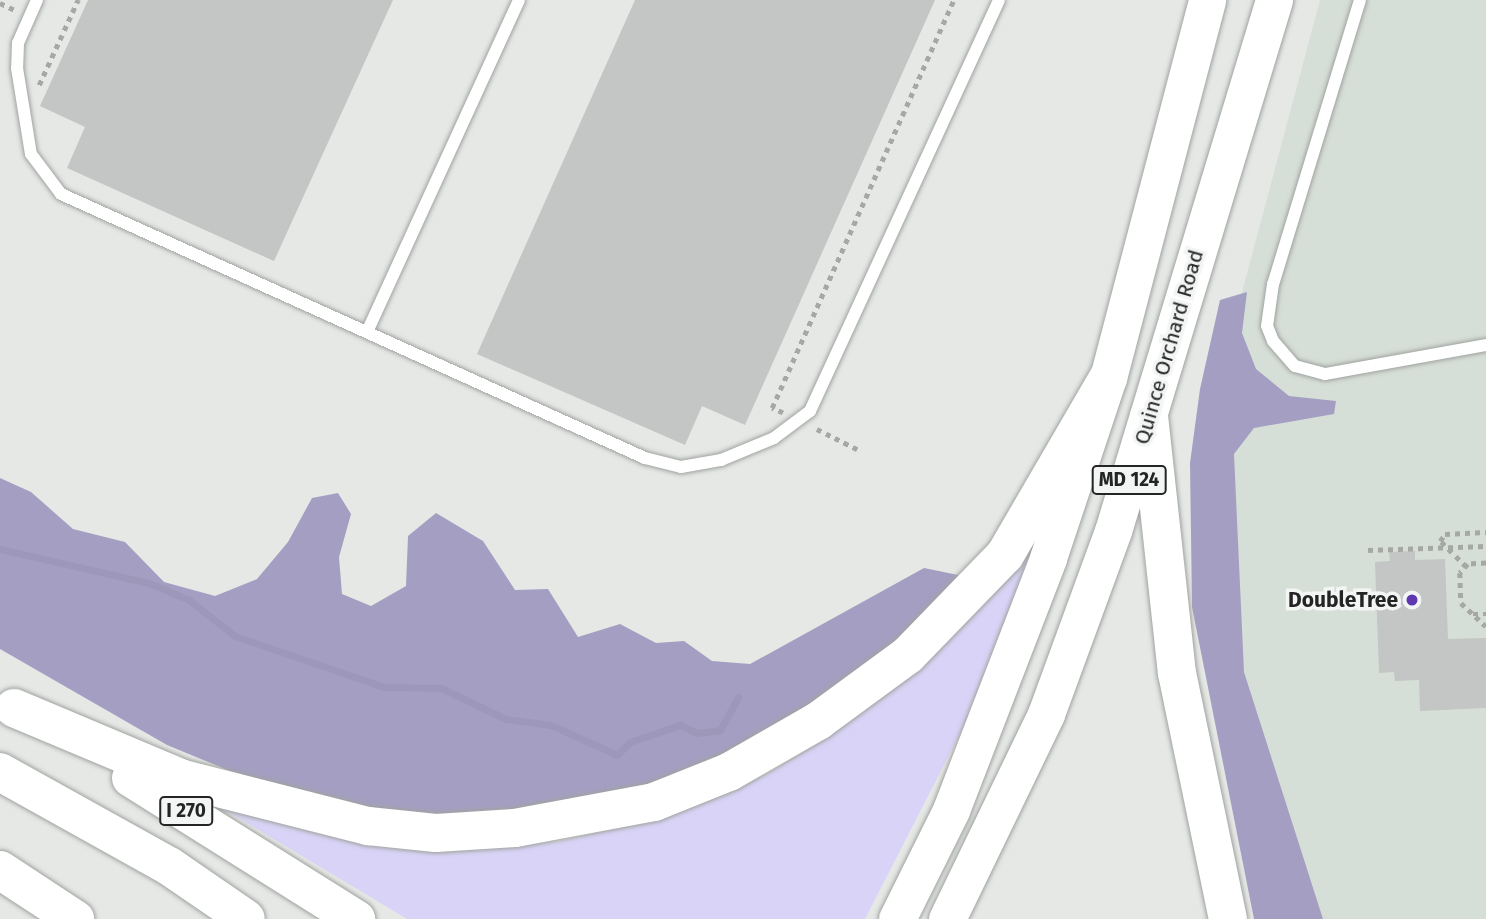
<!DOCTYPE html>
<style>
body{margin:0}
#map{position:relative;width:1486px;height:919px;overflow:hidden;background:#e5e8e5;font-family:"Fira Sans",sans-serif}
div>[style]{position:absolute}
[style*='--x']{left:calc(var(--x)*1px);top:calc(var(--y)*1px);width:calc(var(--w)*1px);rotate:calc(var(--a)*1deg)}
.built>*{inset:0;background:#d6dfd7}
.green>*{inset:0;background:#d9d4f7}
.forest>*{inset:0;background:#a49fc2}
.stream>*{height:7px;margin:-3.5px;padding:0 3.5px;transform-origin:3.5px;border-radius:3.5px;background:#9d98ba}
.building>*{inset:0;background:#c3c6c4}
.path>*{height:4.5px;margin-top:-2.25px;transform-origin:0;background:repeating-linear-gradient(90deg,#a5a8a5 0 5px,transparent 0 10px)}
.roads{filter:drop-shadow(0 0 2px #a0a3a0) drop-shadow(0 0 2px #a0a3a0)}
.service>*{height:12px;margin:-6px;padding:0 6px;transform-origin:6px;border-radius:6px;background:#fff}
.primary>*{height:37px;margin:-18.5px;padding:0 18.5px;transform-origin:18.5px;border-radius:18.5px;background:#fff}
.motorway>*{height:38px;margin:-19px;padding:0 19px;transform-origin:19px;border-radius:19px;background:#fff}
.dots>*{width:19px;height:19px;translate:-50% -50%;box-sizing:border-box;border:4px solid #f2f5f3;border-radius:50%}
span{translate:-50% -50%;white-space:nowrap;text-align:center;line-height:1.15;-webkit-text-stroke:7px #f2f5f3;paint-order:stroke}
.shield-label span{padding:2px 5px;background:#f2f5f3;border:2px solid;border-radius:5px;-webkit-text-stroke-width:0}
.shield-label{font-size:19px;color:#232423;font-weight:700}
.street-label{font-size:21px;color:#232423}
.poi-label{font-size:21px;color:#232423;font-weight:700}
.right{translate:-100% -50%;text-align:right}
</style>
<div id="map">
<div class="built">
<i style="clip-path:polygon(1320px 0,1486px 0,1486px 919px,1304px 919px,1229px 690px,1217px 454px,1229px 341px)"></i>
</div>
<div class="green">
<i style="clip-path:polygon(1045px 520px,964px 726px,865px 919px,407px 919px,220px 807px,356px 842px,464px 850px,556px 842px,654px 819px,767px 774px,817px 743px)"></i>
</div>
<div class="forest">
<i style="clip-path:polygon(1247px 292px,1242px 333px,1256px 369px,1289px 396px,1336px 401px,1334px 414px,1254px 428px,1234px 454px,1244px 672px,1323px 919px,1254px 919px,1192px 607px,1190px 463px,1200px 389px,1220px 300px)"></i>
<i style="clip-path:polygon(0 478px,31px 492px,73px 529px,125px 542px,164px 582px,215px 596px,257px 579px,288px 542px,312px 498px,338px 493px,351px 514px,339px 557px,342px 594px,371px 606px,406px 586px,408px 536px,436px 513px,483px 541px,515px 590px,548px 589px,578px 637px,620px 624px,656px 643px,684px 641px,712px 661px,750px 664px,924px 568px,963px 576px,878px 657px,773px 730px,647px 790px,508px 815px,426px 814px,356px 807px,230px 771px,167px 745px,0 649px)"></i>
</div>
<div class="stream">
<i style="--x:0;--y:549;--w:153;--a:12.9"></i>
<i style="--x:149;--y:583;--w:43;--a:23"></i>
<i style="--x:189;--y:600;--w:58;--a:38"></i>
<i style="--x:235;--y:636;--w:157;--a:18.9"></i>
<i style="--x:384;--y:687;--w:57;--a:1"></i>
<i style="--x:441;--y:688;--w:72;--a:25.5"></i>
<i style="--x:506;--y:719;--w:45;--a:7.6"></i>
<i style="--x:551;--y:725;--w:72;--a:24.4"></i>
<i style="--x:617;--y:755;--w:18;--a:-45"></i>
<i style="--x:630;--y:742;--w:53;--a:-18.8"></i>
<i style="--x:680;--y:725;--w:19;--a:25"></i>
<i style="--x:697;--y:733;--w:23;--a:-7"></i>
<i style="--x:720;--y:730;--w:38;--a:-61"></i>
</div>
<div class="building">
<i style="clip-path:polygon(88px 0,393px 0,274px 261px,67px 168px,85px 127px,40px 106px)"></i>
<i style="clip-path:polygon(635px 0,935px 0,745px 425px,702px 406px,685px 445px,477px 354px)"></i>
<i style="clip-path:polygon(1415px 551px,1415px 560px,1445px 559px,1448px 639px,1486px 638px,1486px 708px,1420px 711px,1419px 680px,1395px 681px,1394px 672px,1379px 673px,1375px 562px,1390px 561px,1389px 552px)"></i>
</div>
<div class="path">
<i style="--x:0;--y:3;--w:17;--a:25"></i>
<i style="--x:39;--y:85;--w:94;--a:-65.4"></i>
<i style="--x:783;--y:413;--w:12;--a:-156"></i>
<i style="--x:772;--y:408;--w:447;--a:-66"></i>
<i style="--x:817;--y:429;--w:49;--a:26.6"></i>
<i style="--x:1368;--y:550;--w:118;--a:-1.9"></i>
<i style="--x:1486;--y:563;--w:18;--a:177"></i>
<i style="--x:1468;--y:564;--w:12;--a:132"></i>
<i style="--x:1460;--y:573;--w:30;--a:88"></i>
<i style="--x:1461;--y:603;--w:34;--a:43"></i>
<i style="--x:1466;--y:567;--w:37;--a:-135"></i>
<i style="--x:1440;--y:541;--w:9;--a:-54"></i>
<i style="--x:1445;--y:534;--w:41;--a:-2.8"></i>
<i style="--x:1473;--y:614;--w:13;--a:0"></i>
</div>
<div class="roads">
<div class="service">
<i style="--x:37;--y:0;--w:47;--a:113.8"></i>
<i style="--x:18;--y:43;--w:25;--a:92"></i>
<i style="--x:17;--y:68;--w:87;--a:80.8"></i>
<i style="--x:31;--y:154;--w:50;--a:53.1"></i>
<i style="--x:61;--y:194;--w:641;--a:24.33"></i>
<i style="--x:645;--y:458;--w:37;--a:14"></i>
<i style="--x:681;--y:467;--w:41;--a:-9.9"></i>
<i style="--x:721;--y:460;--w:57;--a:-22.5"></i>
<i style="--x:774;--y:438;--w:45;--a:-36.9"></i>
<i style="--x:810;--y:411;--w:452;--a:-65.3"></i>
<i style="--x:1360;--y:0;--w:297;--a:107"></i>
<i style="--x:1273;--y:284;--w:42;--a:98.1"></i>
<i style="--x:1267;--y:326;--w:16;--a:68"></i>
<i style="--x:1273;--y:341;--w:33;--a:49"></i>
<i style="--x:1295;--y:366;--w:31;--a:15"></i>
<i style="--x:1325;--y:374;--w:164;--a:-10.2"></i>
<i style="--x:367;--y:332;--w:365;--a:-65.4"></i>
</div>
<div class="primary">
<i style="--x:897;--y:919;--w:122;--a:-63.6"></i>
<i style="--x:951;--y:810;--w:270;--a:-68.9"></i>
<i style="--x:1048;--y:558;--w:190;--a:-71.6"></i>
<i style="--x:1108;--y:378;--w:391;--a:-75.3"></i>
<i style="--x:947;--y:919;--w:228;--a:-64.2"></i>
<i style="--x:1046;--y:714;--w:195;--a:-69.9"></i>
<i style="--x:1113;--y:531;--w:555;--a:-73.13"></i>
</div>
<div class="motorway">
<i style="--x:1149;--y:416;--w:259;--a:83.8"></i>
<i style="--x:1177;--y:673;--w:251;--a:78.3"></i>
<i style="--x:14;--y:708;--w:183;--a:22.8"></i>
<i style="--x:183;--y:779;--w:191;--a:14.3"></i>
<i style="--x:368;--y:826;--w:68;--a:5.9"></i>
<i style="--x:436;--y:833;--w:79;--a:-3.6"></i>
<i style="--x:515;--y:828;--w:141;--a:-10.6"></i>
<i style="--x:654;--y:802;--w:81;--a:-21.8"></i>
<i style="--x:729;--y:772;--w:103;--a:-29.8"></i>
<i style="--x:818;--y:721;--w:112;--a:-36.3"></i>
<i style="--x:908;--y:655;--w:139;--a:-45.9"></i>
<i style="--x:1005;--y:555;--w:205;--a:-59.8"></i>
<i style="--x:0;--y:772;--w:193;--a:29.1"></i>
<i style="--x:169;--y:866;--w:93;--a:34.5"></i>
<i style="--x:131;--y:778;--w:266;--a:32.1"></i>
<i style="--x:0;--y:870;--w:90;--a:33.2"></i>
</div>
</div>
<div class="dots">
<i style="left:1412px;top:600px;background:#5d38b0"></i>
</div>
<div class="shield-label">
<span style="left:1129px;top:480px">MD 124</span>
<span style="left:186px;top:811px">I 270</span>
</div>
<div class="street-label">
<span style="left:1169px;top:347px;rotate:-74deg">Quince Orchard Road</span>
</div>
<div class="poi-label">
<span class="right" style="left:1398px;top:600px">DoubleTree</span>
</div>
</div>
